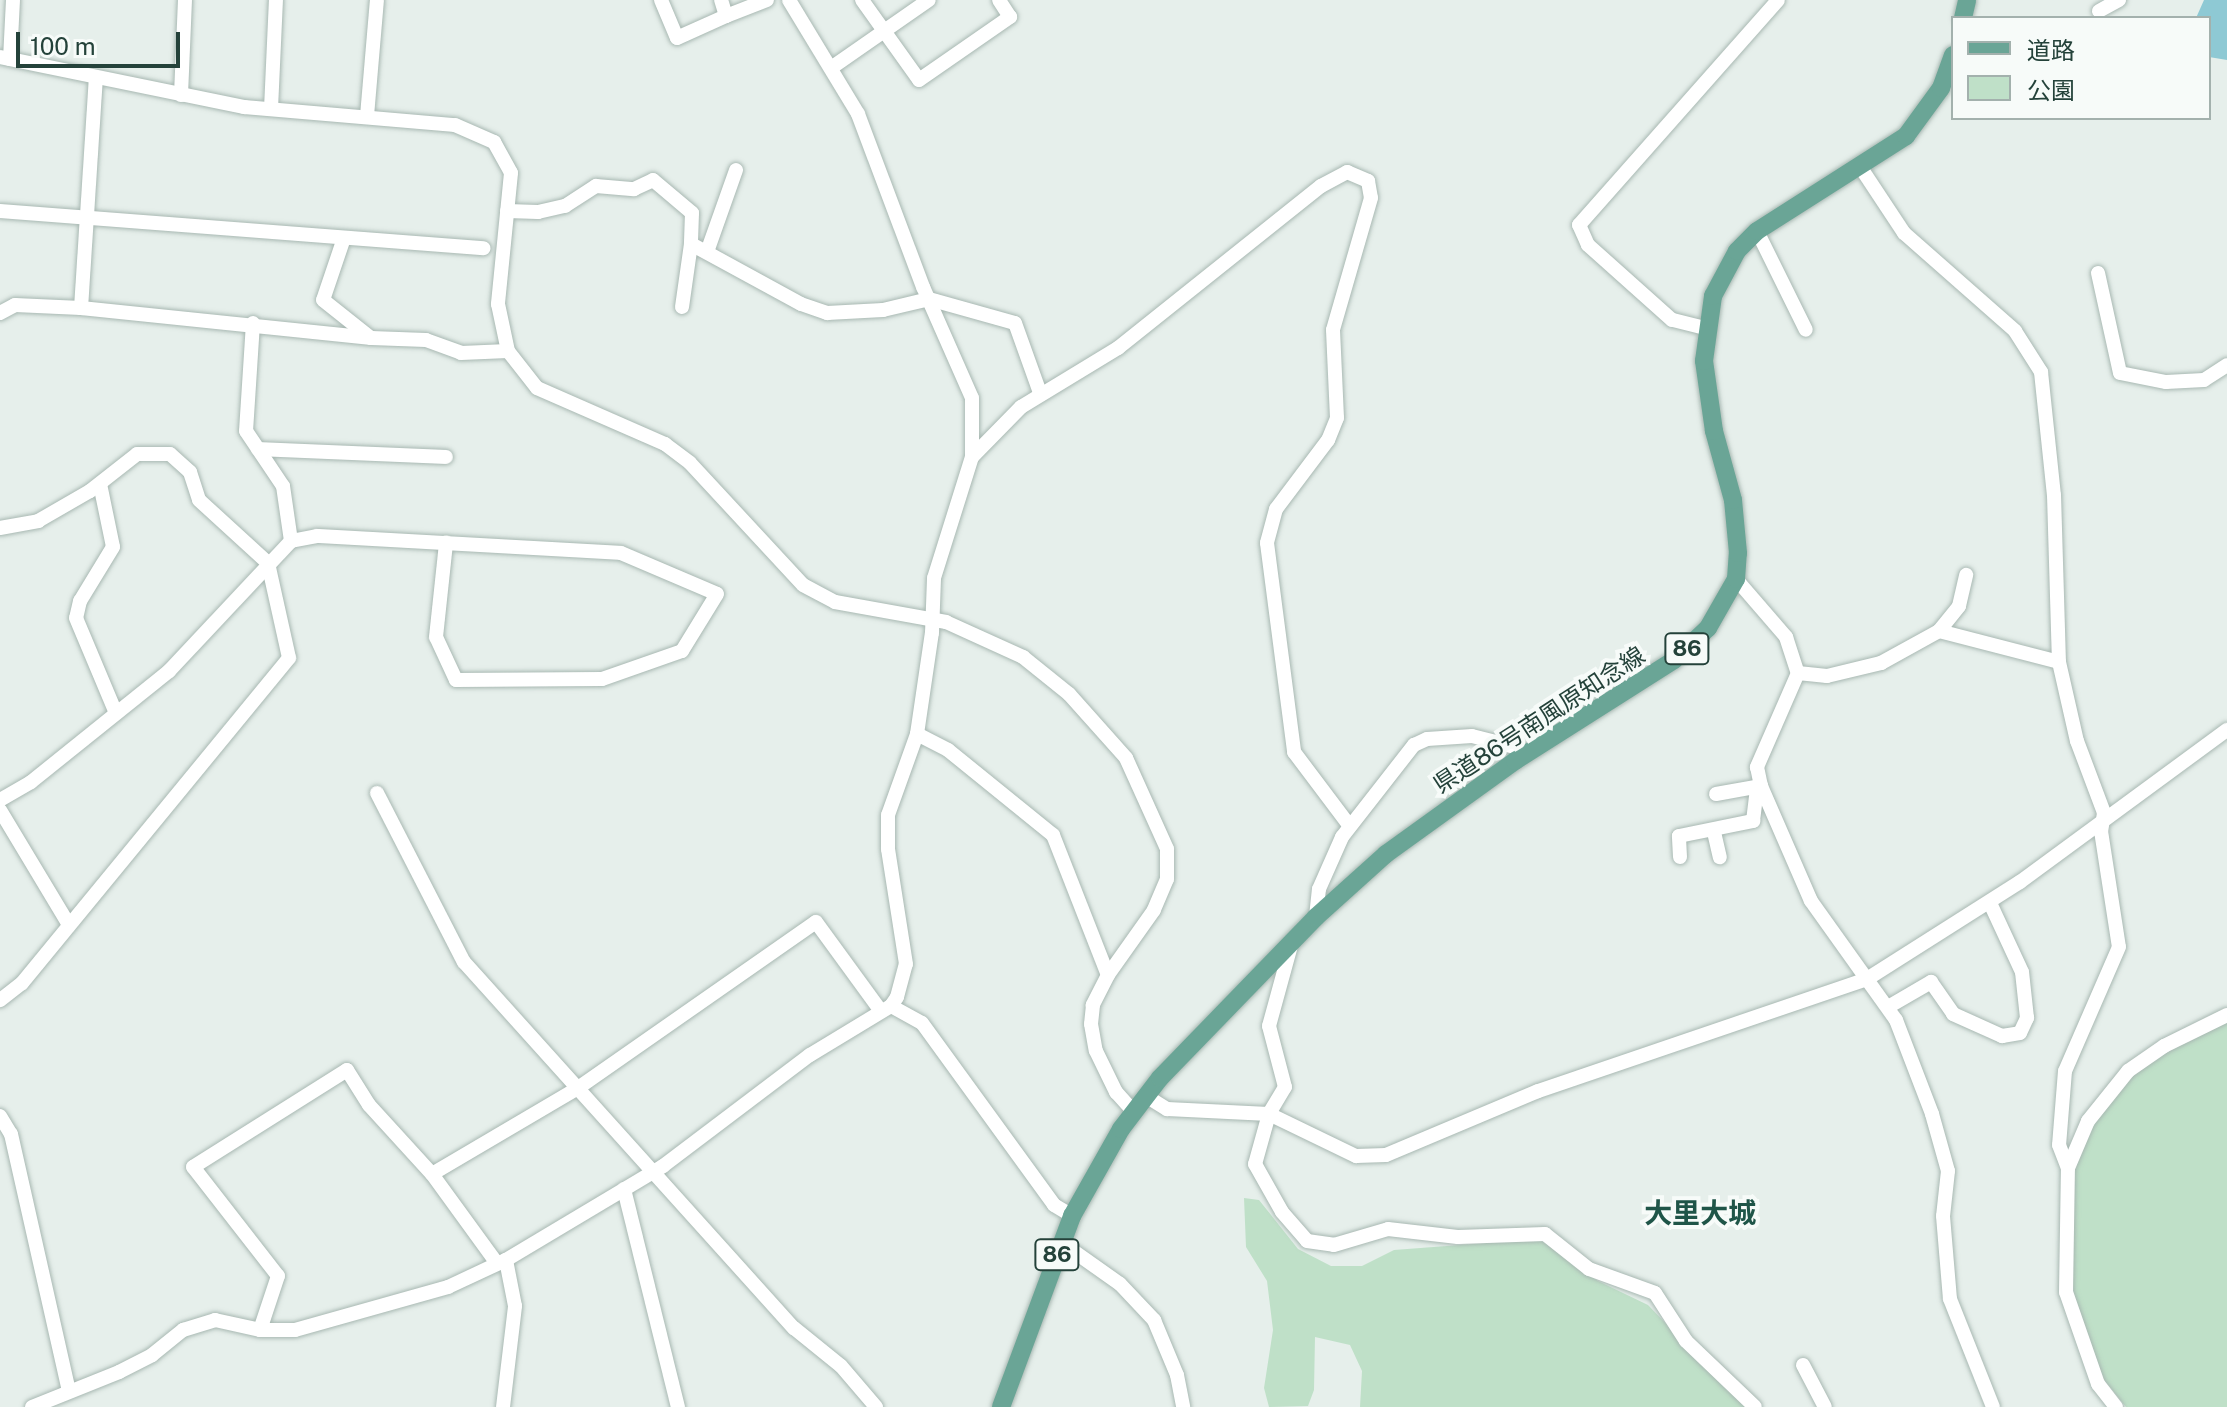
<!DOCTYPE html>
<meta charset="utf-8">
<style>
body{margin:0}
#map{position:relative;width:2227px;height:1407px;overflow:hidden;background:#e6efeb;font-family:"Public Sans","Noto Sans JP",sans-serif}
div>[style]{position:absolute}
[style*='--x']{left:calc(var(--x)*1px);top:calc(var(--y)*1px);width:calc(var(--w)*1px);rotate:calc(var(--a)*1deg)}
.green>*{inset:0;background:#bfe0c8}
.water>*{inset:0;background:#8ec9d4}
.roads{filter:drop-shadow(0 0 2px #a8b8b2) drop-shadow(0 0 2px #a8b8b2)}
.minor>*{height:14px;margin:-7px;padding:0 7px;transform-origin:7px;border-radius:7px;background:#fff}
.major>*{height:18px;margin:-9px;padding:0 9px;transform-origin:9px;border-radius:9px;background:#6aa596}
span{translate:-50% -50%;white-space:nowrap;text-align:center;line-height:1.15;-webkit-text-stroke:8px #f7fbf9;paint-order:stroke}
.shield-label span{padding:2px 6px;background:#f7fbf9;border:2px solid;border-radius:6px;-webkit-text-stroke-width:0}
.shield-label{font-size:22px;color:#24423a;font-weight:700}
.street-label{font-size:24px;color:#24423a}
.quarter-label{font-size:28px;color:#1f5548;font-weight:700}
.legend{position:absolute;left:1951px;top:16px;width:260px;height:104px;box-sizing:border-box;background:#f7fbf9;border:2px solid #a3b1ad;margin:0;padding:10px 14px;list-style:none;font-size:24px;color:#24423a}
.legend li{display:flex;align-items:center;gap:16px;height:40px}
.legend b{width:40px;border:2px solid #a3b1ad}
.scale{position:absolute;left:16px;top:32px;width:164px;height:36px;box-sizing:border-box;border:4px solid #24423a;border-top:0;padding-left:10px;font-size:24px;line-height:28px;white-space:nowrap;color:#24423a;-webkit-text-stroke:6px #f7fbf9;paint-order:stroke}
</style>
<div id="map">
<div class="green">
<i style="clip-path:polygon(2227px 1022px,2227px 1407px,2126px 1407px,2101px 1376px,2078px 1324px,2068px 1250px,2074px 1172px,2092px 1124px,2127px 1081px,2158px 1057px)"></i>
<i style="clip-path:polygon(1244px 1198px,1259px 1200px,1298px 1249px,1331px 1266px,1362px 1266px,1394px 1250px,1539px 1239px,1598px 1281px,1648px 1305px,1746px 1407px,1360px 1407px,1362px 1371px,1350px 1345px,1315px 1337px,1314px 1390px,1308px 1406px,1269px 1407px,1264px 1388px,1273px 1330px,1267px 1281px,1246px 1247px)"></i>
</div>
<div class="water">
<i style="clip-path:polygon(2204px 0,2227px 0,2227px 60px,2209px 57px,2209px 18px,2196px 18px)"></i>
</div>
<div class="roads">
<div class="minor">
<i style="--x:661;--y:0;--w:41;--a:67.2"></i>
<i style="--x:677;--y:38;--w:54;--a:-24.2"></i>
<i style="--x:726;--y:16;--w:17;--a:-107"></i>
<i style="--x:862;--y:0;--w:98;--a:54.5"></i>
<i style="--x:919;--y:80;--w:111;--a:-34.7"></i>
<i style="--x:1010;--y:17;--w:20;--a:-123"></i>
<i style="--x:2099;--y:11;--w:23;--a:-29"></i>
<i style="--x:726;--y:16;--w:44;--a:-21.3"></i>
<i style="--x:0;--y:57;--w:249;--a:11.6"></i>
<i style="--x:244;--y:107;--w:212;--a:4.9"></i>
<i style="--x:455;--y:125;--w:43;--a:23.6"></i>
<i style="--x:494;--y:142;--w:35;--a:61"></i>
<i style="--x:511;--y:173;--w:132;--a:95.7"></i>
<i style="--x:498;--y:304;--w:48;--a:78"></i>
<i style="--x:508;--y:351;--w:47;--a:51.9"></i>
<i style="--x:537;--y:388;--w:140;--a:23.6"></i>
<i style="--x:665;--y:444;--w:31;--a:37"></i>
<i style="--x:690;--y:463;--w:166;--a:47.2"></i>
<i style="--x:803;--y:585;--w:36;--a:28"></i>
<i style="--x:835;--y:602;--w:113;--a:10.2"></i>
<i style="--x:946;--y:622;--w:85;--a:24.4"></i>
<i style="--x:1023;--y:657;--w:59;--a:38.8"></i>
<i style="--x:1069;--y:694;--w:86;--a:48.3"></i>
<i style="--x:1126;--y:758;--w:100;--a:65.7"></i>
<i style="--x:1167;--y:849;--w:30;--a:90"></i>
<i style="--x:1167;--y:879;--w:34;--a:113"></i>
<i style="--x:1154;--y:910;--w:80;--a:125.3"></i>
<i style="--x:1108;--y:975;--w:34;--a:117"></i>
<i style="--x:1093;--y:1005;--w:19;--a:96"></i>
<i style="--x:1091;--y:1024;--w:27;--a:80"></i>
<i style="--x:1096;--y:1051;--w:46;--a:64"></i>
<i style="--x:1116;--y:1092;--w:27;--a:48"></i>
<i style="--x:10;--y:59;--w:59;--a:-87.1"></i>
<i style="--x:831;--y:68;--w:119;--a:-34.8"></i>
<i style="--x:181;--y:95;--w:95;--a:-87.6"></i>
<i style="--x:271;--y:109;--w:109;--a:-87.4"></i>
<i style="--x:367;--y:116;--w:116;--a:-85.1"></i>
<i style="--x:1861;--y:168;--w:78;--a:56.5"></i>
<i style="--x:1904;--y:233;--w:148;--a:41.4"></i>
<i style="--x:2015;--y:331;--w:49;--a:57.6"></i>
<i style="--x:2041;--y:372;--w:124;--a:84"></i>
<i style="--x:2054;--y:495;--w:167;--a:88.3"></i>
<i style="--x:2059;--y:662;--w:81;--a:77.2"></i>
<i style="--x:2077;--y:741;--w:77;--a:69.4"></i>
<i style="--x:2104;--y:813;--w:18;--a:99"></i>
<i style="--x:2101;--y:831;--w:117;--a:81.2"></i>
<i style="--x:2119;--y:947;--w:135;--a:113.5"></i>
<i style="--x:2065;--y:1071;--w:74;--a:94.6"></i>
<i style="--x:2059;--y:1145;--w:25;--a:69"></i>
<i style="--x:0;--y:211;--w:485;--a:4.4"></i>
<i style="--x:507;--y:211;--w:31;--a:2"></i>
<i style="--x:538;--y:212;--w:28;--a:-13"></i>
<i style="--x:565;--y:206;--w:37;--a:-33"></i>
<i style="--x:596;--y:186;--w:38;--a:5"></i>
<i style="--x:634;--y:189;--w:21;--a:-25"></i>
<i style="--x:653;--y:180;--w:51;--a:40.2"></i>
<i style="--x:692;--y:213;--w:31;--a:92"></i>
<i style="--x:691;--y:244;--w:125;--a:28.6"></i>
<i style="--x:801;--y:304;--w:28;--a:19"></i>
<i style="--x:827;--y:313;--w:56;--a:-3.1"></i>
<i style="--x:883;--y:310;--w:47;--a:-13.4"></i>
<i style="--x:929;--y:299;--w:89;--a:15.6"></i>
<i style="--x:1015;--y:323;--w:74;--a:70.3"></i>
<i style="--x:1757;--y:231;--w:110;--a:63.7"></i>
<i style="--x:343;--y:241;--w:62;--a:108.7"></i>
<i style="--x:323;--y:300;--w:61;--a:38.4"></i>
<i style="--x:371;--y:338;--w:55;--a:2.1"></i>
<i style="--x:426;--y:340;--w:37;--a:20"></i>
<i style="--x:461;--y:353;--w:47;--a:-2.4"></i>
<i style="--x:707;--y:252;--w:87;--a:-70.5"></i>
<i style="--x:2098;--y:273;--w:102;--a:77.6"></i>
<i style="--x:2120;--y:373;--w:47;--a:11.1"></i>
<i style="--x:2166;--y:382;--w:38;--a:-3"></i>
<i style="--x:2204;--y:380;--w:27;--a:-33"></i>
<i style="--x:682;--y:307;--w:64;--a:-81.9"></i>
<i style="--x:81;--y:308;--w:229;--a:-86.3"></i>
<i style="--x:0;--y:313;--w:17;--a:-28"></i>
<i style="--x:15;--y:305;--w:66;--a:2.6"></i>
<i style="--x:81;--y:308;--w:292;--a:5.9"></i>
<i style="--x:253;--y:323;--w:108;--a:93.7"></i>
<i style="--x:246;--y:431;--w:66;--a:56.1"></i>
<i style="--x:283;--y:486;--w:56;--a:81.7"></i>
<i style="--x:291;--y:541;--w:26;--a:-11"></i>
<i style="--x:317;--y:536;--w:304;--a:3.2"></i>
<i style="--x:621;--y:553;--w:104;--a:23.1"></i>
<i style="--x:717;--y:594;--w:67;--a:121.6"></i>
<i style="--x:682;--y:651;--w:85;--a:160.7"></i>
<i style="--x:602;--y:679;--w:146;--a:179.6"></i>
<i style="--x:456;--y:680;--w:47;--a:-114.9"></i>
<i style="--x:436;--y:637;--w:95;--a:-83.9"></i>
<i style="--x:1705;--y:328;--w:34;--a:-166"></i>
<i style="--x:1672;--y:320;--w:113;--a:-138.2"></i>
<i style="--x:1588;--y:245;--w:22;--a:-114"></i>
<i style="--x:1579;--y:225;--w:300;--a:-48.5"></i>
<i style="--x:258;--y:449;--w:188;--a:2.4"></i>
<i style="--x:972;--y:457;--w:70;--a:-45.6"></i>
<i style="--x:1021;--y:407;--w:114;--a:-31.3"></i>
<i style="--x:1118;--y:348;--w:260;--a:-38.6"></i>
<i style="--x:1321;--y:186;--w:30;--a:-28"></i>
<i style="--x:1347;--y:172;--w:23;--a:23"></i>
<i style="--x:1368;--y:181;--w:17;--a:80"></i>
<i style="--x:1371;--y:198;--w:137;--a:106.1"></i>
<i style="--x:1333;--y:330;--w:88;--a:87.4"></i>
<i style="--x:1337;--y:418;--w:24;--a:112"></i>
<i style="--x:1328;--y:440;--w:86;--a:127"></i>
<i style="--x:1276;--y:509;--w:35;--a:105"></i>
<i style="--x:1267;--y:543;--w:211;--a:82.6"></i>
<i style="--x:1294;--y:752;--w:91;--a:53"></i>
<i style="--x:100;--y:484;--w:64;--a:78.3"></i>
<i style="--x:113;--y:547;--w:63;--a:121.4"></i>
<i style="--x:80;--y:601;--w:17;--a:103"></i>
<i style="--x:76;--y:618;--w:103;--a:67.2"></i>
<i style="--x:0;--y:528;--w:39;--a:-10"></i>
<i style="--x:38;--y:521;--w:60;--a:-30"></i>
<i style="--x:90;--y:491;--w:60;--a:-38.2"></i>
<i style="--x:137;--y:454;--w:33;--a:0"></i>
<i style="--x:170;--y:454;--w:27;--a:42"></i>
<i style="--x:190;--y:472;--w:29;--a:72"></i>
<i style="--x:199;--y:500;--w:93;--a:42.4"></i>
<i style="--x:268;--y:563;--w:97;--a:77.5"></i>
<i style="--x:289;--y:658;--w:421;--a:129.4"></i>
<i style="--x:22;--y:983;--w:28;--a:142"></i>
<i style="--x:1736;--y:579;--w:77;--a:49.2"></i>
<i style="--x:1786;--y:637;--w:38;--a:72"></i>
<i style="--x:1798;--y:673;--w:103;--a:113.6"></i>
<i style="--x:1757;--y:767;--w:19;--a:78"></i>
<i style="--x:1761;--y:786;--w:125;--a:66.5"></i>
<i style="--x:1811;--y:901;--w:146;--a:54.5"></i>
<i style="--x:1896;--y:1020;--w:101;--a:69"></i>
<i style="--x:1932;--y:1114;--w:59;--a:74.3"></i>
<i style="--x:1948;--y:1171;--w:45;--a:96.3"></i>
<i style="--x:1943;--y:1216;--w:83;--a:85.2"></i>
<i style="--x:1950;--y:1299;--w:116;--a:68.3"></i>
<i style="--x:1939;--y:631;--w:32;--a:-51"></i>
<i style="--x:1959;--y:606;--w:32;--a:-77"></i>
<i style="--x:1798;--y:673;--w:29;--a:6"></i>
<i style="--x:1827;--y:676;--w:56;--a:-13.5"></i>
<i style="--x:1881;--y:663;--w:66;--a:-28.9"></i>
<i style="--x:1939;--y:631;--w:124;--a:14.5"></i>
<i style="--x:917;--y:734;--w:35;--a:27"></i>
<i style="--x:948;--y:750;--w:135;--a:39"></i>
<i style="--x:1053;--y:835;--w:150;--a:68.6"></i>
<i style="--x:377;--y:793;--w:190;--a:62.8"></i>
<i style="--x:464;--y:962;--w:493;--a:48"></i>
<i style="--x:794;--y:1328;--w:60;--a:39"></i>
<i style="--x:841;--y:1366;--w:54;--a:49.5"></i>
<i style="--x:1716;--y:794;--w:46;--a:-10.1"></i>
<i style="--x:0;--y:800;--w:36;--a:-30"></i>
<i style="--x:31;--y:782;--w:177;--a:-38.8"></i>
<i style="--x:169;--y:671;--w:178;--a:-46.8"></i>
<i style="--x:0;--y:810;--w:134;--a:59"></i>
<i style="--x:1714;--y:832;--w:26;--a:77"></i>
<i style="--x:1680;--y:857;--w:21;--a:-93"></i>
<i style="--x:1679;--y:836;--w:76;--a:-11.5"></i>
<i style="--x:1753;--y:821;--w:34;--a:-83"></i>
<i style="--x:1316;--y:917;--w:28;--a:-84"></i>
<i style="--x:1319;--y:889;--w:57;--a:-66.1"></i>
<i style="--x:1342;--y:837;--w:117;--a:-52"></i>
<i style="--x:1414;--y:745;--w:14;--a:-25"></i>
<i style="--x:1427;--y:739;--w:45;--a:-3.8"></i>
<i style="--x:1472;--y:736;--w:44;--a:14.3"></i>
<i style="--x:1515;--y:747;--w:13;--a:45"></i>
<i style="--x:1292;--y:942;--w:87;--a:105.3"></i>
<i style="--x:1269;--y:1026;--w:63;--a:75.3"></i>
<i style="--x:1285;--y:1087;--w:31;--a:121"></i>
<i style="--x:1269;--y:1114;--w:52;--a:105.6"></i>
<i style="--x:1255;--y:1164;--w:55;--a:60.6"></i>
<i style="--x:1282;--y:1212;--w:38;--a:49"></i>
<i style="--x:1307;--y:1241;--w:27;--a:8"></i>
<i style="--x:1334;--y:1245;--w:56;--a:-16.5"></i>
<i style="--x:1388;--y:1229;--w:70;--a:6.5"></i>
<i style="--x:1458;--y:1237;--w:87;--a:-2"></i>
<i style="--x:1545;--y:1234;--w:56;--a:38.5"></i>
<i style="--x:1589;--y:1269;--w:70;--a:20"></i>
<i style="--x:1655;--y:1293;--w:57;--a:57.1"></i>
<i style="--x:1686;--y:1341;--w:95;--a:43.7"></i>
<i style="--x:891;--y:1006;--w:35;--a:29"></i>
<i style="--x:922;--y:1023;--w:225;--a:54"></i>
<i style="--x:1054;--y:1205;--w:21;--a:31"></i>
<i style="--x:1888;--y:1007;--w:50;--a:-30.2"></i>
<i style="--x:1931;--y:982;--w:39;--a:55"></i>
<i style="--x:1953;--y:1014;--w:54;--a:24.2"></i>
<i style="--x:2002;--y:1036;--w:18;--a:-9"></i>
<i style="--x:2020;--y:1033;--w:17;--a:-65"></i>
<i style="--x:2027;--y:1018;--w:46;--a:-96.2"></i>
<i style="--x:2022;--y:972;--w:76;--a:-114.9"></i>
<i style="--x:1146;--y:1096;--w:25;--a:32"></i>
<i style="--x:1167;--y:1109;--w:102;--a:2.8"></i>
<i style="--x:1269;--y:1114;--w:97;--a:25.8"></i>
<i style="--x:1356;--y:1156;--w:30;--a:-2"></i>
<i style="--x:1386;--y:1155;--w:165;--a:-22.8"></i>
<i style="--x:1538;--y:1091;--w:348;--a:-18.8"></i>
<i style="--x:1867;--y:979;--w:181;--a:-32.4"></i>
<i style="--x:2020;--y:882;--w:257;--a:-36.3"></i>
<i style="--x:0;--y:1116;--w:21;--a:59"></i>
<i style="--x:11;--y:1134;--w:264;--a:77.3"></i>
<i style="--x:432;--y:1174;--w:169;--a:-30.5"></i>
<i style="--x:578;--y:1088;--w:290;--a:-34.9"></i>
<i style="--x:816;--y:922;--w:110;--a:53.9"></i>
<i style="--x:624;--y:1189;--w:225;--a:76.1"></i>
<i style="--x:1062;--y:1243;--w:71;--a:35.3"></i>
<i style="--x:1120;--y:1284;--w:50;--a:46.6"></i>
<i style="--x:1154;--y:1320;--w:60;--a:67.3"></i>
<i style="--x:1177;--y:1375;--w:33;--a:79"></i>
<i style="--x:260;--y:1330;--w:57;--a:-71.6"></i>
<i style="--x:278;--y:1276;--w:138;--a:-127.9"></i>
<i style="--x:193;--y:1167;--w:182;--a:-32.2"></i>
<i style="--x:347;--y:1070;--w:41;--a:57.8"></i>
<i style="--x:369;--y:1105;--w:93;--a:47.6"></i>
<i style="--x:432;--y:1174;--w:109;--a:54"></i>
<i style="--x:1803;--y:1365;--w:47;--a:62.4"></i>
<i style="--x:32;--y:1407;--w:94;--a:-21.9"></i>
<i style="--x:119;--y:1372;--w:37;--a:-27"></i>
<i style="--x:152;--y:1355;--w:40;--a:-39"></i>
<i style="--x:183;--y:1330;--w:34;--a:-17"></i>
<i style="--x:215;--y:1320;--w:46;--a:12.5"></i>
<i style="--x:260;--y:1330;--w:35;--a:0"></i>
<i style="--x:295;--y:1330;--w:159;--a:-15.7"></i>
<i style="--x:448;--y:1287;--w:64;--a:-25"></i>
<i style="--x:506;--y:1260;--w:183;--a:-30.9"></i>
<i style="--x:663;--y:1166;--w:184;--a:-37.1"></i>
<i style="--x:810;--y:1055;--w:95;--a:-31.2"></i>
<i style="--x:891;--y:1006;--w:11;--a:-56"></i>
<i style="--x:897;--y:997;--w:34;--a:-75"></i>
<i style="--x:906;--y:964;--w:116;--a:-98.9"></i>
<i style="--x:888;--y:849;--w:34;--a:-90"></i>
<i style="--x:888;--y:815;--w:86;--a:-70.3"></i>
<i style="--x:917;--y:734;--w:102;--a:-81.6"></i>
<i style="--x:932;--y:633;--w:55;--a:-87.9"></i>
<i style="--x:934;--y:578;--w:127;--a:-72.6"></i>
<i style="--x:972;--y:457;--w:59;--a:-90"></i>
<i style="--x:972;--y:398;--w:121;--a:-113.8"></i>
<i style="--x:923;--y:287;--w:185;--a:-110.6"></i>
<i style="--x:858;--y:114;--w:133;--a:-121.2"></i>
<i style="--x:503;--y:1407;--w:102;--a:-83.2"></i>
<i style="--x:515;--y:1306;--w:47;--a:-101.1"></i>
<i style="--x:2116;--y:1407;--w:29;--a:-128"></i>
<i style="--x:2098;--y:1384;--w:97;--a:-109.2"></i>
<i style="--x:2066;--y:1292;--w:124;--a:-89.1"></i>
<i style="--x:2068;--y:1168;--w:51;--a:-66.9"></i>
<i style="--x:2088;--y:1121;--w:64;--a:-51.3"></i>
<i style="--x:2128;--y:1071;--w:44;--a:-34.8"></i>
<i style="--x:2164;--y:1046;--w:70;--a:-26.2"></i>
</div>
<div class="major">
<i style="--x:1963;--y:18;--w:18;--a:-77"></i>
<i style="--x:1001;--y:1407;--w:204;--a:-69.6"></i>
<i style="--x:1072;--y:1216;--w:100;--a:-60.6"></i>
<i style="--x:1121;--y:1129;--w:64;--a:-52.6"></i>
<i style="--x:1160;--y:1078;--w:224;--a:-45.9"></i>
<i style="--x:1316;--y:917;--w:94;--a:-42"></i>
<i style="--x:1386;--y:854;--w:159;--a:-35.8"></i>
<i style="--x:1515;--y:761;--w:188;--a:-32.4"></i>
<i style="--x:1674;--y:660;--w:47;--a:-43.3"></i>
<i style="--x:1708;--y:628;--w:56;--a:-60.3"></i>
<i style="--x:1736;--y:579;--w:26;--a:-86"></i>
<i style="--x:1738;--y:553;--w:53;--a:-95.4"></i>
<i style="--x:1733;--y:500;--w:72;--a:-105.4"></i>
<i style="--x:1714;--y:431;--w:71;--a:-98.1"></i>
<i style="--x:1704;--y:361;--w:66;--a:-82.1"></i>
<i style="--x:1713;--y:296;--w:51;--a:-61.9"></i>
<i style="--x:1737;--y:251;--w:28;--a:-45"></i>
<i style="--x:1757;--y:231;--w:177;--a:-32.5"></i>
<i style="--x:1906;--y:136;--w:59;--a:-53.9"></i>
<i style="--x:1941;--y:88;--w:35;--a:-70"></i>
</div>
</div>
<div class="shield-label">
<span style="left:1687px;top:649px">86</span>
<span style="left:1057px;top:1255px">86</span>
</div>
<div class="street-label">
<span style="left:1539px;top:720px;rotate:-33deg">県道86号南風原知念線</span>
</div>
<div class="quarter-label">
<span style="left:1700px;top:1213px">大里大城</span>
</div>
<ul class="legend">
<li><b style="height:10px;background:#6aa596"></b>道路</li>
<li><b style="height:22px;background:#bfe0c8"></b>公園</li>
</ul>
<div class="scale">100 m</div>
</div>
